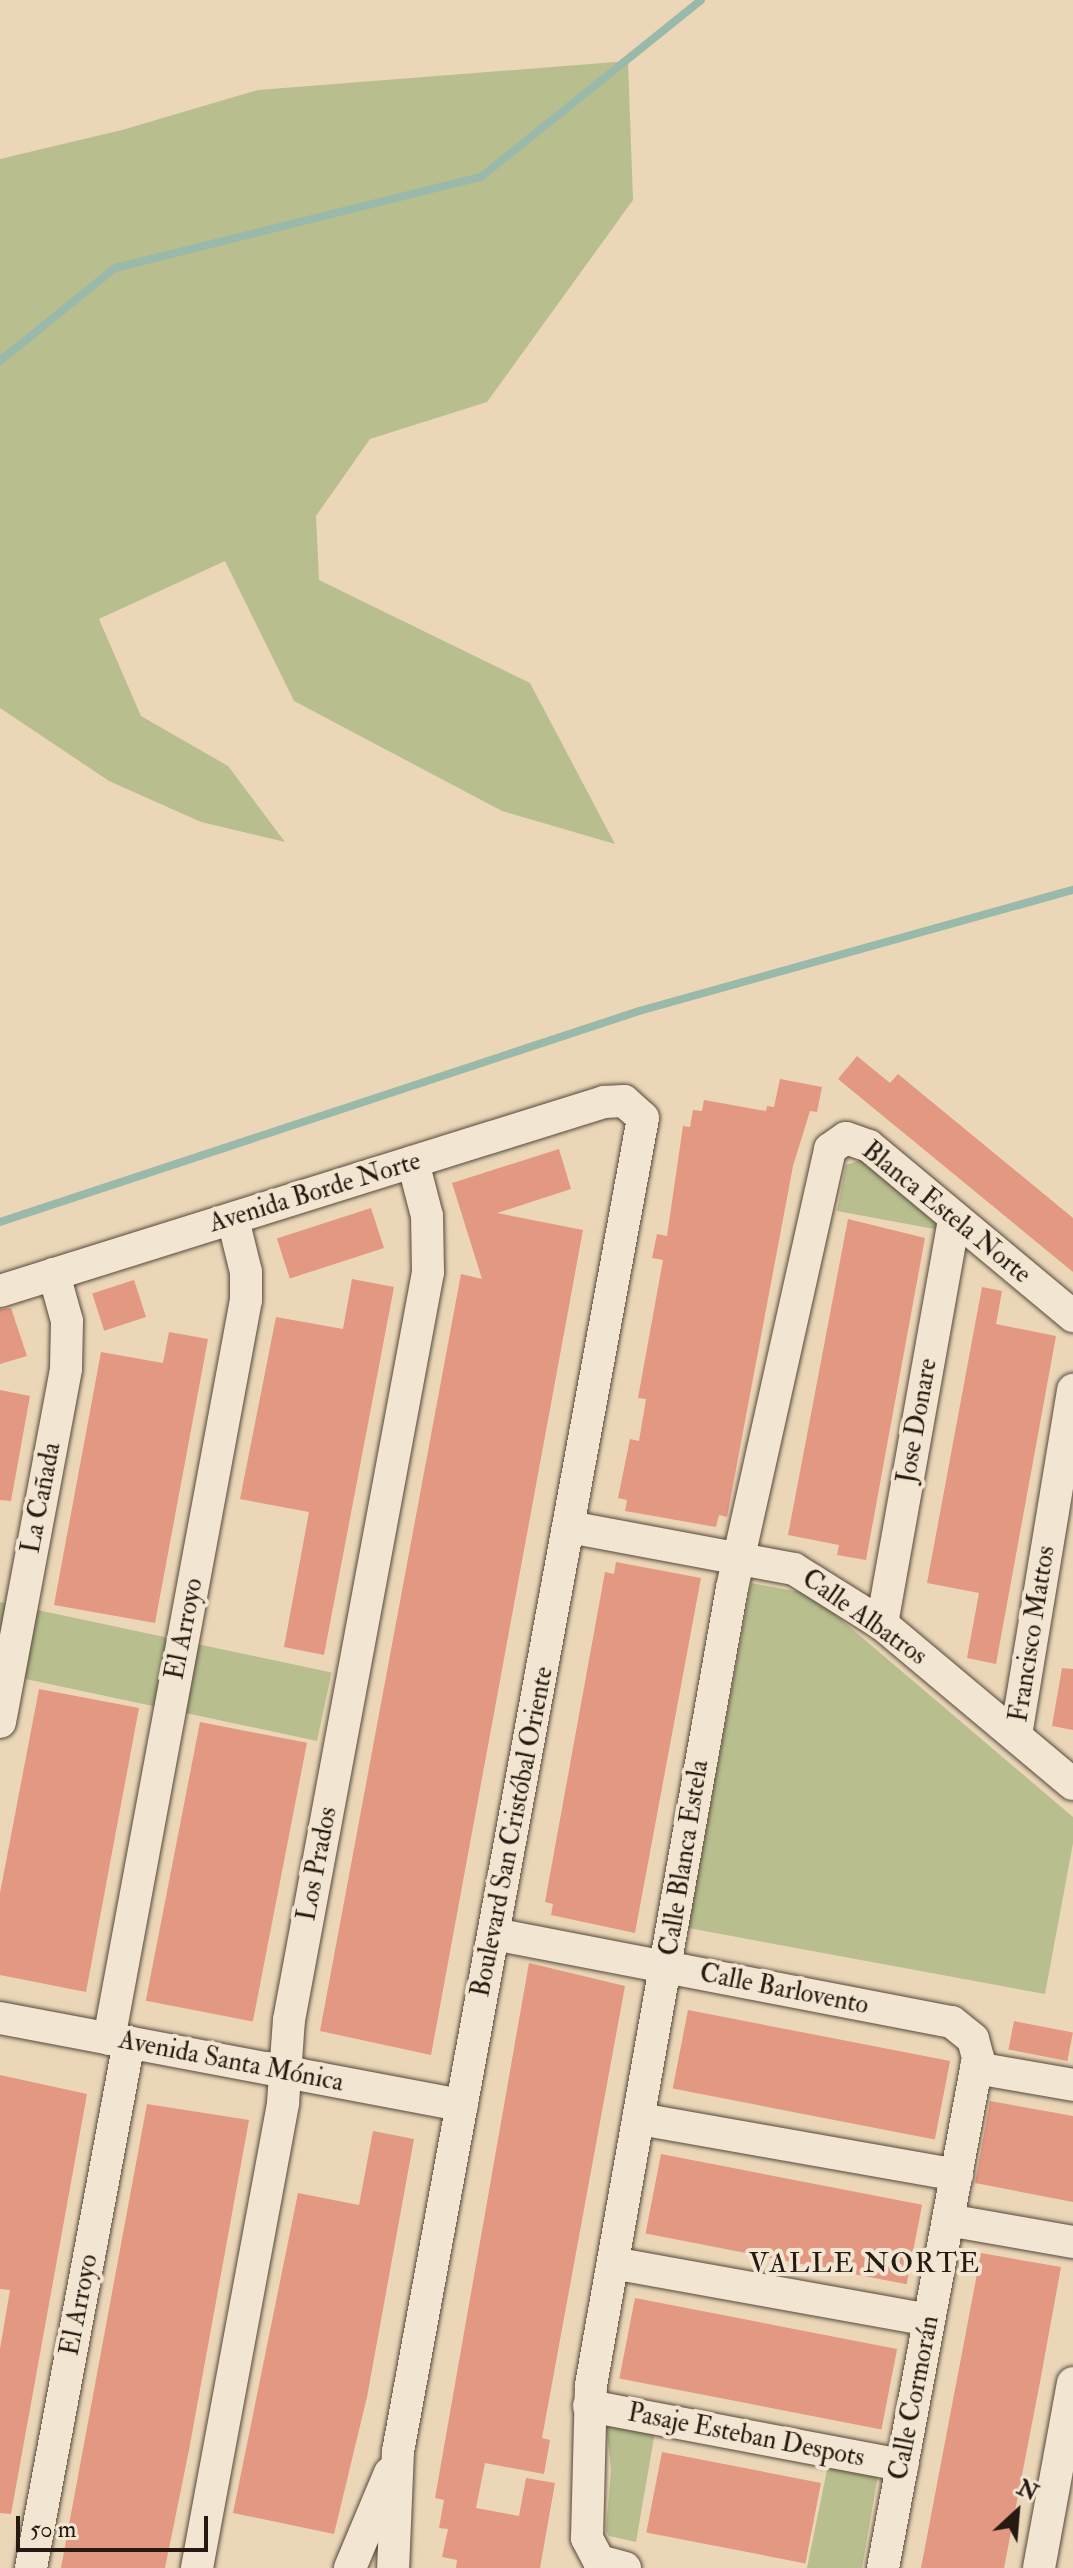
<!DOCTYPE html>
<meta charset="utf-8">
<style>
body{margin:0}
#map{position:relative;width:1073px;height:2568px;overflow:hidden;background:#ebd7b8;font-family:"IM FELL Double Pica",serif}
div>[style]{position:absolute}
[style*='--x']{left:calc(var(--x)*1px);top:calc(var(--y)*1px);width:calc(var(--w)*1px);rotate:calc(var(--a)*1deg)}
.green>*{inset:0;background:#b8be8e;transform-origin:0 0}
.stream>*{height:8px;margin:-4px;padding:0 4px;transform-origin:4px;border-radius:4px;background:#99baaa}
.building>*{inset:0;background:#e39881;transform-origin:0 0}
.roads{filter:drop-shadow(0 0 2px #56483b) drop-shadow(0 0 2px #56483b)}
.minor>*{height:32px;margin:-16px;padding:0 16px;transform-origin:16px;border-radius:16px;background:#f2e5d1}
span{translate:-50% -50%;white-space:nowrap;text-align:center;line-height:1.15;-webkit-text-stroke:8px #f2e5d1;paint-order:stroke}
.street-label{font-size:26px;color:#251911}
.neighbourhood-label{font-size:28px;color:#251911;letter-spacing:2px}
.north{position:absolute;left:977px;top:2472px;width:80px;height:80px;-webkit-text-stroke:6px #f2e5d1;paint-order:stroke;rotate:26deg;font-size:22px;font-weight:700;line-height:32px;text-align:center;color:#251911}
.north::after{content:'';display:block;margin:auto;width:28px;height:36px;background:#251911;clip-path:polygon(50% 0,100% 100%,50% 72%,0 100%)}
.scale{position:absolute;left:16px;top:2516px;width:192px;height:36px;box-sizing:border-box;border:4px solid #251911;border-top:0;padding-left:10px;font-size:24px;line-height:28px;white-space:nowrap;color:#251911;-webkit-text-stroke:6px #f2e5d1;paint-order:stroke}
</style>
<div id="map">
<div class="green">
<i style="clip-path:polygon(628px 61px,633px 200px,487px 402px,370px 439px,316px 516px,319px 580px,530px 683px,615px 844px,502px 811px,294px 701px,225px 561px,99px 619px,141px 716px,228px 766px,285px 842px,201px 822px,109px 781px,0 708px,0 159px,122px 130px,258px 90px)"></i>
<i style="clip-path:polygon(861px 1160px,945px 1231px,837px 1211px,846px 1165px)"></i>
<i style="clip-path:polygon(751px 1583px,811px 1594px,1073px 1817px,1073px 1843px,1045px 1994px,688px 1928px)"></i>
<i style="left:0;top:1602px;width:339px;height:70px;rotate:12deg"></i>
<i style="clip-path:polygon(606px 2423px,656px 2426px,636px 2542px,609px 2536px,606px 2531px,611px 2469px)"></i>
<i style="clip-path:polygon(829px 2460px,878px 2475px,862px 2568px,807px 2568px)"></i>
</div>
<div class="stream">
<i style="--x:0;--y:361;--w:148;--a:-39"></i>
<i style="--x:115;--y:268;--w:377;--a:-14"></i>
<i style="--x:481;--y:177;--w:282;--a:-38.8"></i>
<i style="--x:0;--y:1222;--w:673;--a:-18.27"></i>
<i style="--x:639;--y:1011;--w:451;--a:-15.6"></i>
</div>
<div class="building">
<i style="clip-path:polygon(857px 1056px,890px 1083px,898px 1074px,1073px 1218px,1073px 1272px,838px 1079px)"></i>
<i style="clip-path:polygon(780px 1079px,822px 1087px,817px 1112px,810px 1111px,793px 1166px,727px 1517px,719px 1515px,716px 1527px,625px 1511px,627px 1500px,618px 1498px,630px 1439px,639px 1441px,646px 1399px,638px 1398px,663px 1260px,652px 1258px,657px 1234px,667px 1236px,683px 1126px,690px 1127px,693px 1110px,702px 1111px,704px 1100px,766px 1111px,767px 1106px,774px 1107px)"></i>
<i style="clip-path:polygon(559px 1149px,571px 1189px,497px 1213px,583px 1230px,431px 2055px,320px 2031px,461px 1274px,482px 1279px,452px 1183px)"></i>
<i style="left:371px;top:1208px;width:42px;height:99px;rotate:72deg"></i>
<i style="clip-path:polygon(848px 1219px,925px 1238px,866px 1560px,837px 1555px,839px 1545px,788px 1535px)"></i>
<i style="clip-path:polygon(352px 1279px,394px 1287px,324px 1655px,284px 1647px,309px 1512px,240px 1499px,276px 1317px,343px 1329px)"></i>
<i style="left:134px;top:1280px;width:39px;height:44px;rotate:72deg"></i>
<i style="clip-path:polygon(982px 1287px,1002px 1291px,996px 1324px,1056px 1336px,996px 1664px,967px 1658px,979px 1593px,927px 1583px)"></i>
<i style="clip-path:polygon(11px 1308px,27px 1356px,0 1364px,0 1309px)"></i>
<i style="clip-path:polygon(169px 1332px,208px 1339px,155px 1623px,54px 1605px,101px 1352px,163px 1363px)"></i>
<i style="clip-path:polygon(0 1390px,30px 1396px,11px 1501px,0 1500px)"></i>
<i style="clip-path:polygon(616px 1562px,701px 1578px,635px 1933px,551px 1915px,553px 1904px,545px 1902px,605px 1572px,614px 1574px)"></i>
<i style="clip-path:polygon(1062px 1668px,1073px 1669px,1073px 1730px,1052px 1726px)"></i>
<i style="clip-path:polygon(39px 1689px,139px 1708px,86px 1992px,0 1975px,0 1893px)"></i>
<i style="left:200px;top:1722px;width:109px;height:284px;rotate:11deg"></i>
<i style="clip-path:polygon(529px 1963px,625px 1986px,542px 2438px,550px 2440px,544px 2474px,485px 2463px,476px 2508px,519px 2516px,526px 2478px,555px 2483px,540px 2568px,456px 2568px,457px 2560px,442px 2557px,448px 2529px,439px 2528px,444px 2500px,435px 2498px)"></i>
<i style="left:688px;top:2010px;width:267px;height:80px;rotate:11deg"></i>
<i style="left:1014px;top:2021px;width:60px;height:29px;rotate:11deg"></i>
<i style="clip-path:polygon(0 2075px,87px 2094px,11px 2514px,0 2513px,0 2349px,10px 2290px,0 2289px)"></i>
<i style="clip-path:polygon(990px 2101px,1073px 2116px,1073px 2202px,975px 2183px)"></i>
<i style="clip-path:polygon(147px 2104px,249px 2120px,189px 2450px,165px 2568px,61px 2568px)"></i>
<i style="clip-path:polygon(373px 2131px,414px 2139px,367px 2397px,334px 2534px,233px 2513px,298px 2193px,359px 2205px)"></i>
<i style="left:661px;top:2154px;width:266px;height:81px;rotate:11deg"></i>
<i style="clip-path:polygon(981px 2253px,1061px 2267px,1040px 2382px,1004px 2568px,921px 2568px)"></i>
<i style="left:635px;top:2298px;width:267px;height:82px;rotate:11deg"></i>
<i style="left:662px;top:2452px;width:162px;height:82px;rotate:11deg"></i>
</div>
<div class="roads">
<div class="minor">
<i style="--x:0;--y:1291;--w:633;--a:-17.38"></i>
<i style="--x:604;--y:1102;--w:20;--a:-3"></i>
<i style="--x:624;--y:1101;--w:25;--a:42"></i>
<i style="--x:643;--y:1118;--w:1355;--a:100.41"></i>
<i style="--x:398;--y:2451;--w:117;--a:92.4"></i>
<i style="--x:569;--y:1527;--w:229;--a:10.6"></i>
<i style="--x:794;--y:1569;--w:104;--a:32"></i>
<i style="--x:882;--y:1624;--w:249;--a:40"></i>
<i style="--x:882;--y:1624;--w:412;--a:-79.9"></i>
<i style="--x:0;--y:1722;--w:359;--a:-79.4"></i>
<i style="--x:66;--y:1369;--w:48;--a:-88.8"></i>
<i style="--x:67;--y:1321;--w:49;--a:-105.5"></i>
<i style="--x:1016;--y:1735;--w:350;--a:-80.6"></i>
<i style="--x:494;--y:1934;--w:466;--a:10.9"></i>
<i style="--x:952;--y:2022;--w:27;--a:39"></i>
<i style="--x:973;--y:2039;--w:20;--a:75"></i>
<i style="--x:978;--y:2058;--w:519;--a:100.55"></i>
<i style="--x:0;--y:2018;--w:470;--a:10.7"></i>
<i style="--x:109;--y:2039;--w:752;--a:-79.5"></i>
<i style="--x:246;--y:1300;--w:28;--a:-90"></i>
<i style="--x:246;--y:1272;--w:55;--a:-103.8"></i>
<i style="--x:976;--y:2068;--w:98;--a:9.9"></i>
<i style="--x:640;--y:2119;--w:322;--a:10"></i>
<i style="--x:948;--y:2220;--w:127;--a:10"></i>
<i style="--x:613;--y:2263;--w:321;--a:10.2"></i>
<i style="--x:589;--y:2406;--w:319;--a:10.7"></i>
<i style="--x:31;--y:2568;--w:535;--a:-79.45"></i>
<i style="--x:197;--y:2568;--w:473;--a:-79.5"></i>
<i style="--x:283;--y:2103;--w:83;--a:-85.9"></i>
<i style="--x:289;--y:2020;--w:761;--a:-79.47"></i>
<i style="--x:428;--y:1272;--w:56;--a:-91"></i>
<i style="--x:427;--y:1216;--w:56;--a:-104.5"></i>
<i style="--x:350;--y:2568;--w:103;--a:-67.2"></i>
<i style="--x:625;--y:2568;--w:27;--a:-165"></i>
<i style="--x:599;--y:2561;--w:26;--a:-118"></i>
<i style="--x:587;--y:2538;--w:153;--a:-88.5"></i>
<i style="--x:591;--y:2385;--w:809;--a:-79.97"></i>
<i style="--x:732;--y:1588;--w:450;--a:-77.4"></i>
<i style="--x:830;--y:1149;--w:19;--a:-35"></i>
<i style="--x:846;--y:1138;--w:24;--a:19"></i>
<i style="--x:869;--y:1146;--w:266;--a:39.8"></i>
<i style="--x:1039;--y:2568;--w:188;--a:-79.6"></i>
</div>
</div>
<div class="street-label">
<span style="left:315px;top:1193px;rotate:-17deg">Avenida Borde Norte</span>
<span style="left:946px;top:1213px;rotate:39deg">Blanca Estela Norte</span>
<span style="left:918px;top:1421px;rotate:-80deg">Jose Donare</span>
<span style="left:42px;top:1498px;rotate:-79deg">La Cañada</span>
<span style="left:864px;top:1618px;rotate:35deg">Calle Albatros</span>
<span style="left:185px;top:1629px;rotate:-79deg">El Arroyo</span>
<span style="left:1033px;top:1634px;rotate:-81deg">Francisco Mattos</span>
<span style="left:513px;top:1832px;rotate:-79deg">Boulevard San Cristóbal Oriente</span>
<span style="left:685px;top:1858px;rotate:-81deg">Calle Blanca Estela</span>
<span style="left:318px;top:1864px;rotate:-79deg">Los Prados</span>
<span style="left:784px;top:1990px;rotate:11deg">Calle Barlovento</span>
<span style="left:231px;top:2062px;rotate:11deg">Avenida Santa Mónica</span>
<span style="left:80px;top:2305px;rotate:-79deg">El Arroyo</span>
<span style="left:915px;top:2398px;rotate:-79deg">Calle Cormorán</span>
<span style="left:746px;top:2436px;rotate:11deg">Pasaje Esteban Despots</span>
</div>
<div class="neighbourhood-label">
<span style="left:865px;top:2264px">VALLE NORTE</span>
</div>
<div class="north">N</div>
<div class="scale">50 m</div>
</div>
